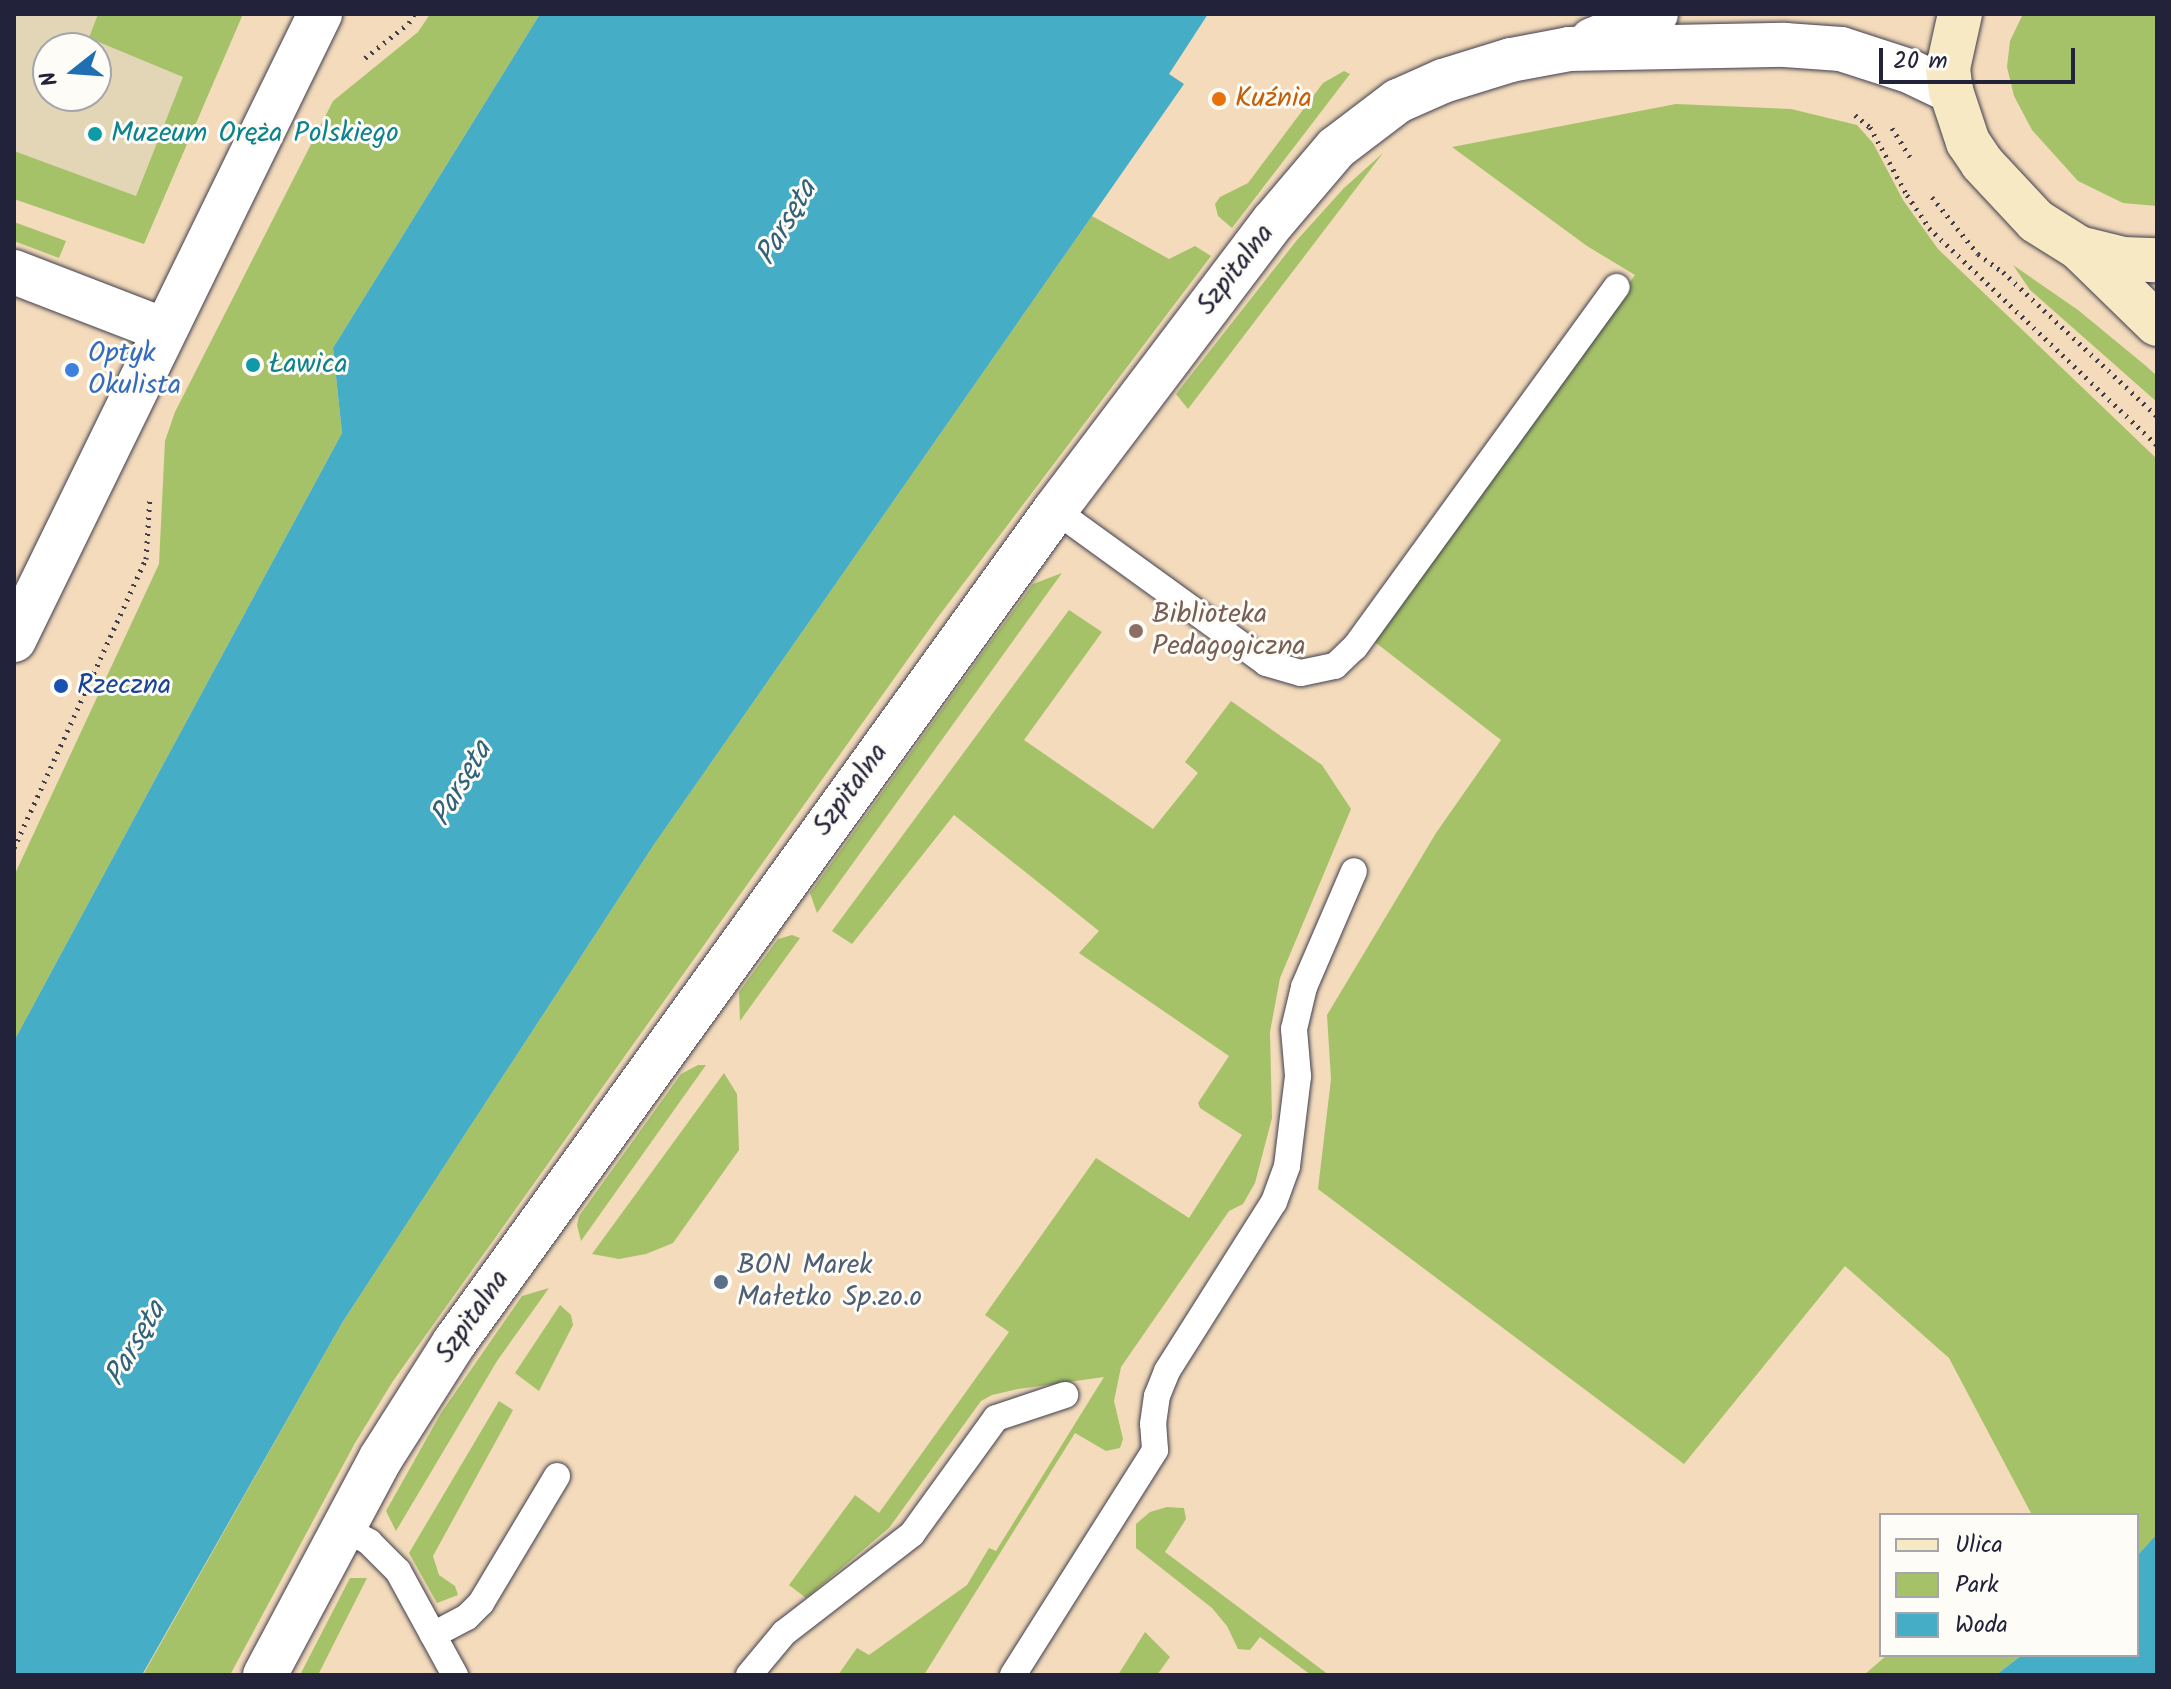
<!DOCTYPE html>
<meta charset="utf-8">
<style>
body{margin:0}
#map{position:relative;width:2171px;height:1689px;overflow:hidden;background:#f3dbbb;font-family:Kalam,sans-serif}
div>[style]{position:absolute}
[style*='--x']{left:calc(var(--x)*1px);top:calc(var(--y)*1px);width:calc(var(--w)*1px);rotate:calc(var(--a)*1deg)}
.built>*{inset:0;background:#e3d6b7}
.green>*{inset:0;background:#a5c269}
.water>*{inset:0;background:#46adc6}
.path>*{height:5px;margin-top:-2.5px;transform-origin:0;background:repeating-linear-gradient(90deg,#413e4e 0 2px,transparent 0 8px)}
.roads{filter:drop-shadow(0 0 2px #413e4e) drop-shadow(0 0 2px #413e4e)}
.lane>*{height:26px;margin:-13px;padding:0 13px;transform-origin:13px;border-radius:13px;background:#fff}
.street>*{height:44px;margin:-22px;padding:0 22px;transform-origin:22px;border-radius:22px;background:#fff}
.secondary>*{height:44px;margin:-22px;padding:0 22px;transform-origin:22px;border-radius:22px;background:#f6e9c3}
.dots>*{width:22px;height:22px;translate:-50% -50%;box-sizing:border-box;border:4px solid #fdfcf7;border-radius:50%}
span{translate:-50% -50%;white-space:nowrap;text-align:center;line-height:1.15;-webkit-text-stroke:6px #fdfcf7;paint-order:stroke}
.food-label{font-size:28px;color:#c56008}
.left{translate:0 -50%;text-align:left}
.culture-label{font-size:28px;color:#0d838f}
.street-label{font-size:28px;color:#22223b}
.shop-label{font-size:28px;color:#366cbe}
.education-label{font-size:28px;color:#785e54}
.transit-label{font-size:28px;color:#164399}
.service-label{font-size:28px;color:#4e5e75}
.water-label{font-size:30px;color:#32617a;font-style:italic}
.frame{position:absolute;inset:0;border:16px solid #22223b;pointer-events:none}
.legend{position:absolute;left:1879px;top:1513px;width:260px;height:144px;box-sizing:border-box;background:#fdfcf7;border:2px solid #a5a5ac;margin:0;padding:10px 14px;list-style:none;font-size:24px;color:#22223b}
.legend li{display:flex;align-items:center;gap:16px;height:40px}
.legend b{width:40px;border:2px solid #a5a5ac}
.north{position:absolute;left:32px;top:32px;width:80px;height:80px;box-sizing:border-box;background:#fdfcf7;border:2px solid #a5a5ac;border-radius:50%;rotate:253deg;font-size:22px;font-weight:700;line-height:32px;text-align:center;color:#22223b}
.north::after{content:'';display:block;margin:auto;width:28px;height:36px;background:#1f6fb2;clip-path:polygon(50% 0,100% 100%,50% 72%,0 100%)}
.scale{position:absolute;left:1879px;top:48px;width:196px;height:36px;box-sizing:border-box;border:4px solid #22223b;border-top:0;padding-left:10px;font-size:24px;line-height:28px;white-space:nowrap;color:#22223b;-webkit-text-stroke:6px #fdfcf7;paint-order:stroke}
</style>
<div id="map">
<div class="built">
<i style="clip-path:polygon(evenodd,14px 14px,222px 14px,144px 222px,14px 173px,14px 14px,48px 48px,96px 48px,96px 96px,48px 96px,48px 48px)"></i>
</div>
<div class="green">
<i style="clip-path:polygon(98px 14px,243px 14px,144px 244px,14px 199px,14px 151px,136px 196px,183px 77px,89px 38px)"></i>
<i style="clip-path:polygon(430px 14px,540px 14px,333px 348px,342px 433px,14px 1041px,14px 876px,159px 564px,165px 441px,175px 412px,333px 101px,418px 32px)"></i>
<i style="clip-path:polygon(2023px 14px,2157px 16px,2157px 206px,2123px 203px,2078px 181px,2032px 130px,2014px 96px,2007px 67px,2010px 41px)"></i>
<i style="clip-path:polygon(1344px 71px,1350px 74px,1232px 228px,1218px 216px,1215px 204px,1220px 197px,1248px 183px,1323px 83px)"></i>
<i style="clip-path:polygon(1676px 104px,1791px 109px,1857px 125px,1873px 143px,1903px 200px,1938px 249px,2157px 459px,2157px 1534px,2137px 1556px,2137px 1515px,2032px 1515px,1949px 1358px,1845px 1266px,1684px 1464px,1318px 1189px,1331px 1079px,1327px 1015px,1436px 833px,1501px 740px,1371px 639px,1635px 275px,1587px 246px,1452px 147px)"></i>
<i style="clip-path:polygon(1383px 153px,1188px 409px,1176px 394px,1297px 240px,1344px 188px)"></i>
<i style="clip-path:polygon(1092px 216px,1169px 259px,1195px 246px,1211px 256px,938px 617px,393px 1381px,355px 1443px,230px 1675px,143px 1675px,342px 1323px,653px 846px)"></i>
<i style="clip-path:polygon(14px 222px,66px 241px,59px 258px,14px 241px)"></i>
<i style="clip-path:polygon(2013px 265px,2078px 310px,2146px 366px,2157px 376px,2157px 402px,2030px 290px)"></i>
<i style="clip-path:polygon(1062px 573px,817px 913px,810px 893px,984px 651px,1033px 584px)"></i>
<i style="clip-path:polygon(1069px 610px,1102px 632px,1024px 740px,1153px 829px,1198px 773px,1185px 762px,1231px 701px,1322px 765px,1351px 809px,1280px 978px,1270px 1032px,1272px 1118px,1255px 1183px,1243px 1204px,1229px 1211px,1121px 1367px,1114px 1401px,1123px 1439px,1120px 1448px,1106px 1451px,1075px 1433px,924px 1675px,838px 1675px,857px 1648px,869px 1655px,967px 1585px,989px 1548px,996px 1551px,1104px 1377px,1018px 1389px,992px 1395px,981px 1401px,889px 1528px,806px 1598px,789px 1585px,855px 1495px,879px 1513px,1009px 1332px,985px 1315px,1096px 1158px,1189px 1218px,1242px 1135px,1200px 1108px,1198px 1103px,1229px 1056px,1079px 953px,1099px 931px,954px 815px,852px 944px,832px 931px)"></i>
<i style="clip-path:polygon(792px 935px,800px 938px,740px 1021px,739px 992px,778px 939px)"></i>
<i style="clip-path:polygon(698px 1065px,706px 1065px,581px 1241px,577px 1225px,579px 1216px,681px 1074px)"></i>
<i style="clip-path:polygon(724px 1073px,737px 1094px,739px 1150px,673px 1243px,646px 1254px,619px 1259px,592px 1254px)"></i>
<i style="clip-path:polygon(549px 1288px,497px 1361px,396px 1531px,386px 1511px,441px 1413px,522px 1296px)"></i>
<i style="clip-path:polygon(560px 1305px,571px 1315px,573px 1325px,539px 1391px,515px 1373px)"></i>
<i style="clip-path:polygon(499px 1401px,513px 1410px,433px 1556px,439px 1575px,455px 1586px,458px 1595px,437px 1603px,409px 1553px)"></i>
<i style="clip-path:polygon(1167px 1507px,1184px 1508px,1186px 1519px,1165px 1552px,1329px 1675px,1311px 1675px,1260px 1637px,1250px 1650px,1238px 1649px,1227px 1626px,1212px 1608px,1136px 1548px,1136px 1524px,1150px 1512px)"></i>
<i style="clip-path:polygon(350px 1578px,367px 1578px,318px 1675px,300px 1675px)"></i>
<i style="clip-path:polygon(1145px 1632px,1170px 1657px,1157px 1675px,1118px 1675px)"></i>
<i style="clip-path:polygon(1887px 1655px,2022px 1655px,1996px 1675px,1864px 1675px)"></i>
</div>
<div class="water">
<i style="clip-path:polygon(540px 14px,1208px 14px,1169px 74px,1184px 84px,653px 846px,342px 1323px,142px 1675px,14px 1675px,14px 1041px,342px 433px,333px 348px)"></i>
<i style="clip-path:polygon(2157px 1534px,2157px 1675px,1996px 1675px,2022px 1655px,2137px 1655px,2137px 1556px)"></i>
</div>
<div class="path">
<i style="--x:365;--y:58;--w:56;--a:-38.5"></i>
<i style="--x:409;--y:23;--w:10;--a:-61"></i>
<i style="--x:1855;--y:115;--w:19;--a:39"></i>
<i style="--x:1870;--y:127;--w:77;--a:61.4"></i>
<i style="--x:1907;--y:195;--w:40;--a:56"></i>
<i style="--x:1929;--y:228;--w:315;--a:43.6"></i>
<i style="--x:1892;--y:128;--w:34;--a:58"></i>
<i style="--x:1932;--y:197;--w:73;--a:51.1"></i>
<i style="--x:1978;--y:254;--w:31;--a:36"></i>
<i style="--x:2003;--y:272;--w:211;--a:43.1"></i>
<i style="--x:14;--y:848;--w:318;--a:-65.5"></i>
<i style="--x:146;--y:559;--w:63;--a:-86.4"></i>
</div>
<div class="roads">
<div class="lane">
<i style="--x:1055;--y:510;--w:261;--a:35.9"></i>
<i style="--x:1266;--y:663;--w:36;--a:16"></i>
<i style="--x:1301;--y:673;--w:35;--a:-12"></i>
<i style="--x:1335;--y:666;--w:28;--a:-44"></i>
<i style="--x:1355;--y:647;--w:445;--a:-54"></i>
<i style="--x:343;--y:1528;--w:30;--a:28"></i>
<i style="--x:369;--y:1542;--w:41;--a:45"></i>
<i style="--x:398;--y:1571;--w:119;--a:61.3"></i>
<i style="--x:433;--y:1635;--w:38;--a:-28"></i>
<i style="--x:467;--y:1617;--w:20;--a:-45"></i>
<i style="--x:481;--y:1603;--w:148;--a:-59.1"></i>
<i style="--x:749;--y:1675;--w:55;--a:-50.2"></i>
<i style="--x:784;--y:1633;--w:162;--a:-37.7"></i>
<i style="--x:912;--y:1534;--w:143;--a:-54.1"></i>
<i style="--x:996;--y:1418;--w:73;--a:-18.4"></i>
<i style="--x:1013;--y:1675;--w:266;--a:-57.7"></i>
<i style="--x:1155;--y:1450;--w:26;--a:-94"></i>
<i style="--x:1153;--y:1424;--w:28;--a:-82"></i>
<i style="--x:1157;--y:1396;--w:27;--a:-68"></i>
<i style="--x:1167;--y:1371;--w:200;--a:-57.7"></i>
<i style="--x:1274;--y:1202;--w:38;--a:-70"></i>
<i style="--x:1287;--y:1166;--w:91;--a:-83"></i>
<i style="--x:1298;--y:1076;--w:47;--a:-94.9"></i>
<i style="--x:1294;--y:1029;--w:43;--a:-76.6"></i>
<i style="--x:1304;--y:987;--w:126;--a:-66.7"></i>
</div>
<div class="street">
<i style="--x:1592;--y:40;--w:69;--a:-22.1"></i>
<i style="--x:14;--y:272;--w:161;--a:21.1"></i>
<i style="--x:14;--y:640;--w:697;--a:-63.95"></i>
<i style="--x:265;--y:1675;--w:246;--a:-61.9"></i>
<i style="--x:381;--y:1458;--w:136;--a:-57.6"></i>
<i style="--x:454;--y:1343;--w:1027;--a:-54.19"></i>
<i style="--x:1055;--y:510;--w:361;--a:-52.9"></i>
<i style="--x:1273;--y:222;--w:97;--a:-49.6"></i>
<i style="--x:1336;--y:148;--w:78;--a:-37.2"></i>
<i style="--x:1398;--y:101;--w:49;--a:-24"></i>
<i style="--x:1443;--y:81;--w:71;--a:-17.2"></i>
<i style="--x:1511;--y:60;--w:59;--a:-10.7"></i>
<i style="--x:1569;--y:49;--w:216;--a:-1.1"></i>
<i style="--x:1785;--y:45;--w:56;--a:4.1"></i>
<i style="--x:1841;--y:49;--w:71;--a:17.9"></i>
<i style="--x:1909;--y:71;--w:47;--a:25.5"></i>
</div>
<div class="secondary">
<i style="--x:1960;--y:14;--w:55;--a:102.5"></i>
<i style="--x:1948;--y:68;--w:23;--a:83"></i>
<i style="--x:1951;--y:91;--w:54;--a:71.6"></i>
<i style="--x:1968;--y:142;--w:25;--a:56"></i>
<i style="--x:1982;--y:163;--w:79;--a:47"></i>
<i style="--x:2036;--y:221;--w:51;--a:32.1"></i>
<i style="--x:2079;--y:248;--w:45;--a:14"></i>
<i style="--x:2123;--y:259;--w:34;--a:2"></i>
<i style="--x:2081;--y:250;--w:106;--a:44.2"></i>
</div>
</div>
<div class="dots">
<i style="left:1219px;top:99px;background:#e8710a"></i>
<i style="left:95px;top:134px;background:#0f9aa8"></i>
<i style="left:253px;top:365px;background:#0f9aa8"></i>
<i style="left:72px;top:370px;background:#3f7fe0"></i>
<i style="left:1136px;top:631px;background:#8d6e63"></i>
<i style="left:61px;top:686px;background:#1a4fb4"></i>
<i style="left:721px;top:1282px;background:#5c6f8a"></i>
</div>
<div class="food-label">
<span class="left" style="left:1235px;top:99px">Kuźnia</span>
</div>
<div class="culture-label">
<span class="left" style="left:111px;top:134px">Muzeum Oręża Polskiego</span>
<span class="left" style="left:269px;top:365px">Ławica</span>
</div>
<div class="street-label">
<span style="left:1236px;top:270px;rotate:-52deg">Szpitalna</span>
<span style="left:851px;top:790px;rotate:-54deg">Szpitalna</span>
<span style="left:473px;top:1317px;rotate:-55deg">Szpitalna</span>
</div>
<div class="shop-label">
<span class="left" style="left:88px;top:370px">Optyk<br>Okulista</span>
</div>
<div class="education-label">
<span class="left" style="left:1152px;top:631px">Biblioteka<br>Pedagogiczna</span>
</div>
<div class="transit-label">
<span class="left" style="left:77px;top:686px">Rzeczna</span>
</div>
<div class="service-label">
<span class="left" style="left:737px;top:1282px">BON Marek<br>Małetko Sp.zo.o</span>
</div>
<div class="water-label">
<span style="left:787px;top:223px;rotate:-60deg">Parsęta</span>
<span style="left:462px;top:784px;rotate:-60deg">Parsęta</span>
<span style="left:136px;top:1344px;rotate:-60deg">Parsęta</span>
</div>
<div class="frame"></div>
<ul class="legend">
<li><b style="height:10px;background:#f6e9c3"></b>Ulica</li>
<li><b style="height:22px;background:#a5c269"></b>Park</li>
<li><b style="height:22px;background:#46adc6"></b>Woda</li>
</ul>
<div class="north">N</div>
<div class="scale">20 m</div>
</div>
